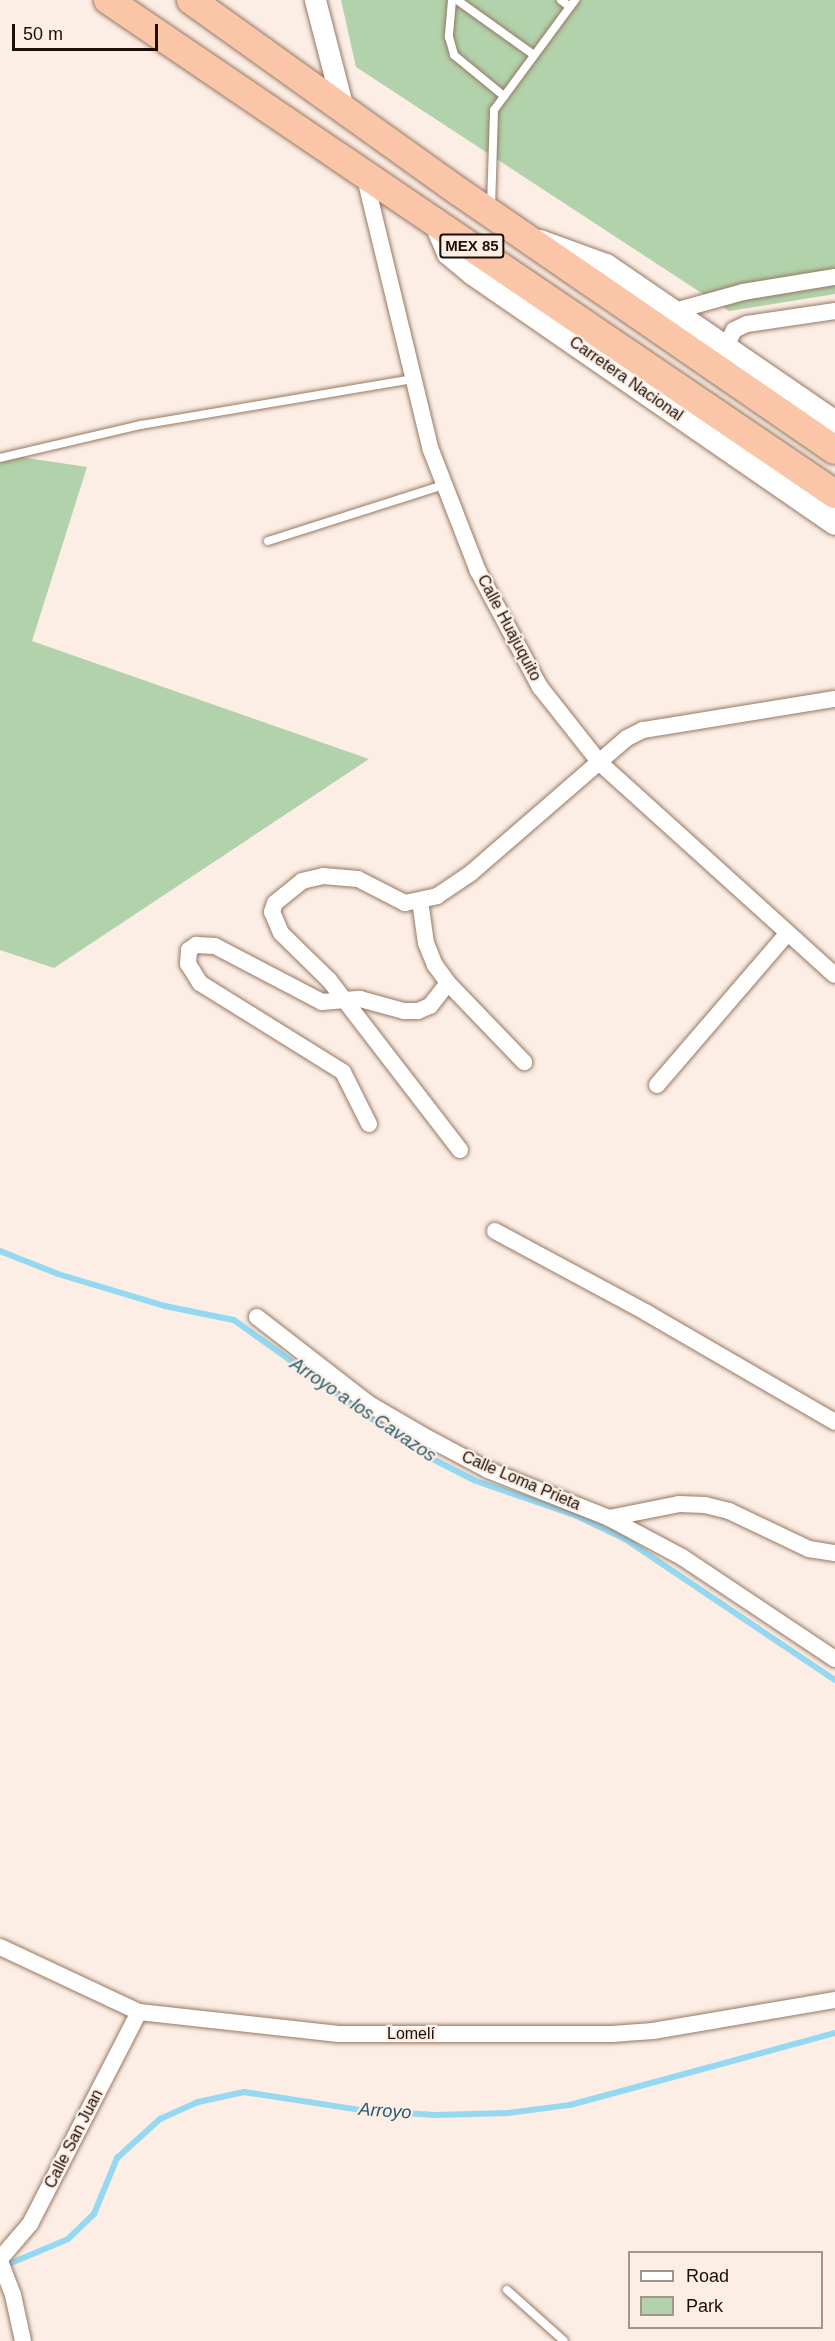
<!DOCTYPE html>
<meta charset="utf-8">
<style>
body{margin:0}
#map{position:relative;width:835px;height:2341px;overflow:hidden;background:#fceee5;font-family:Arial,sans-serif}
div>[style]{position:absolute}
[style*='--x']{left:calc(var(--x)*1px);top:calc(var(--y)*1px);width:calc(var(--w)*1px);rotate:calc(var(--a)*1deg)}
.green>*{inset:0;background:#b1d2aa}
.stream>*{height:6px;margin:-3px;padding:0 3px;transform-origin:3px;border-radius:3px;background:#95d8f2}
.roads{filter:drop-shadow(0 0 2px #967863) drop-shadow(0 0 2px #967863)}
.service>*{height:8px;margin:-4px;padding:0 4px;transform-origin:4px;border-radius:4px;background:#fff}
.minor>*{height:16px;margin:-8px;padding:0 8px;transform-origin:8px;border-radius:8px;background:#fff}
.tertiary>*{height:21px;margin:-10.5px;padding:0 10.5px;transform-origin:10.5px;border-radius:10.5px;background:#fff}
.secondary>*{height:24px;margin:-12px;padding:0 12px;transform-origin:12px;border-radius:12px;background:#fff}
.trunk>*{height:28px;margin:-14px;padding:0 14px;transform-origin:14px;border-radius:14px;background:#fac6a7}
span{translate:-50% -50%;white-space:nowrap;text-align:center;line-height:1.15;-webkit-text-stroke:4.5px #fceee5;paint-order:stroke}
.shield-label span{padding:2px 4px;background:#fceee5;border:2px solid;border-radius:4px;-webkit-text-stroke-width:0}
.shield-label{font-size:15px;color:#1a0f07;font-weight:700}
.street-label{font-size:16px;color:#1a0f07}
.water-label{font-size:18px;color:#255a6e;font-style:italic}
.legend{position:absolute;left:628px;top:2251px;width:195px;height:78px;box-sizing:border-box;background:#fceee5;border:2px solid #a2958c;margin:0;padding:8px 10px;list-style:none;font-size:18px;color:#1a0f07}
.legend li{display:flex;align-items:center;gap:12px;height:30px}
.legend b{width:30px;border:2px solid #a2958c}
.scale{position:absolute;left:12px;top:24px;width:146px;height:27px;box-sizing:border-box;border:3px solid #1a0f07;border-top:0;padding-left:8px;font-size:18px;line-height:21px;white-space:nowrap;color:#1a0f07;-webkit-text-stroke:4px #fceee5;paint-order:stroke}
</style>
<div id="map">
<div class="green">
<i style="clip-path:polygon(341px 0,835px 0,835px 294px,729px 311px,356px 67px)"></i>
<i style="clip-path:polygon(0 454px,87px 467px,32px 641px,369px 759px,54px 968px,0 950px)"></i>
</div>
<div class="stream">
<i style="--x:0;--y:1251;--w:62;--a:21.6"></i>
<i style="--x:58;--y:1274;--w:112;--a:16.7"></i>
<i style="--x:165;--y:1306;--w:70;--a:11.5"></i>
<i style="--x:234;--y:1320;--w:225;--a:35.6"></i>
<i style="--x:417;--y:1451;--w:66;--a:27"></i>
<i style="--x:476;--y:1481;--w:105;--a:19"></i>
<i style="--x:575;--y:1515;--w:55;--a:25.6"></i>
<i style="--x:625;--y:1539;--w:253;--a:33.9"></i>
<i style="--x:4;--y:2266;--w:69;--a:-22.9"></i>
<i style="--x:68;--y:2239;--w:36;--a:-44"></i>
<i style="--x:94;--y:2214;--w:61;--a:-67.7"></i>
<i style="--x:117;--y:2158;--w:58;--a:-42.2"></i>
<i style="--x:160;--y:2119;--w:42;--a:-24.1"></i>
<i style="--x:198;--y:2102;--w:47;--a:-12.3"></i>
<i style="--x:244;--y:2092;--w:117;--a:8.8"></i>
<i style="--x:360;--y:2110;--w:75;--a:3.8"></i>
<i style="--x:435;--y:2115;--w:73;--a:-1.6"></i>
<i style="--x:508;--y:2113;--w:63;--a:-7.4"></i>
<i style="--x:570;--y:2105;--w:275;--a:-15.2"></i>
</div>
<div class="roads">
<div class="service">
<i style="--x:452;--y:0;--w:37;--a:95"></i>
<i style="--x:449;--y:37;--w:19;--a:74"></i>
<i style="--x:454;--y:55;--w:65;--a:39.4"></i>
<i style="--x:457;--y:0;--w:95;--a:35.5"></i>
<i style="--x:561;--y:0;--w:11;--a:38"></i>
<i style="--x:491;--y:207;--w:97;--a:-88.2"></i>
<i style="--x:494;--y:110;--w:137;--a:-53.6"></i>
<i style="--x:0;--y:458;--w:145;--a:-13.2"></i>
<i style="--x:141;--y:425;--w:275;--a:-9.6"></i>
<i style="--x:268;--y:541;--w:184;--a:-17.7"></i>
<i style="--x:507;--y:2290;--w:76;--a:41.8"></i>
</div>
<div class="minor">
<i style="--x:364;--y:174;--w:284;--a:76.4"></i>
<i style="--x:431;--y:450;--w:130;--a:68.8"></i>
<i style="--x:478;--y:571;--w:132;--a:61.9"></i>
<i style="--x:540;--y:687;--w:97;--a:51.7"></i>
<i style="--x:600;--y:763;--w:316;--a:42.1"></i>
<i style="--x:671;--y:312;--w:75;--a:-15.5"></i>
<i style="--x:743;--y:292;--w:93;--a:-9.3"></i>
<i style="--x:730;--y:351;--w:11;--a:-95"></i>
<i style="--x:729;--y:340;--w:11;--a:-63"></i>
<i style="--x:734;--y:330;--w:14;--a:-25"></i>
<i style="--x:747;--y:324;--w:89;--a:-8.4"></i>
<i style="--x:420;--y:901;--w:42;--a:81.9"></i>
<i style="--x:426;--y:943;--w:24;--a:68"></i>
<i style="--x:435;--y:965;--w:22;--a:54"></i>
<i style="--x:448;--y:983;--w:110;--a:46.1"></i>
<i style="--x:657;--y:1085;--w:199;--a:-49.3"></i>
<i style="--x:369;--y:1124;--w:58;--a:-116.6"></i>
<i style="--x:343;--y:1072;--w:168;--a:-148.1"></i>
<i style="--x:200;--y:983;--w:22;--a:-122"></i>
<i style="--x:188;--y:964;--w:14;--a:-86"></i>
<i style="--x:189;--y:950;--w:9;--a:-36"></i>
<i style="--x:196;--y:945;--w:19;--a:3"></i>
<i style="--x:215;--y:946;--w:121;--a:27.6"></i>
<i style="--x:322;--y:1002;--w:38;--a:-5"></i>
<i style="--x:360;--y:999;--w:46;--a:15.3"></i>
<i style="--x:404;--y:1011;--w:14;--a:0"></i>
<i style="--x:418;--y:1011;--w:13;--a:-23"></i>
<i style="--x:430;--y:1006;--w:29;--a:-52"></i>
<i style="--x:460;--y:1150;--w:215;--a:-127.6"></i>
<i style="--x:329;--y:980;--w:67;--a:-135.6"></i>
<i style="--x:281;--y:933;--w:23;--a:-113"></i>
<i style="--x:272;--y:912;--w:9;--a:-72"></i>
<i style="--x:275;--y:903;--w:35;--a:-39"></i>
<i style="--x:302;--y:881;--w:22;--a:-13"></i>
<i style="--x:323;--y:876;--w:35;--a:5"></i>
<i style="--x:358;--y:879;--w:53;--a:27.1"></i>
<i style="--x:405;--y:903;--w:33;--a:-12"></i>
<i style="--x:437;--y:896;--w:41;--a:-34.1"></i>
<i style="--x:471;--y:873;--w:206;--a:-40.9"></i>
<i style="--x:627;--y:738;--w:18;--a:-27"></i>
<i style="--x:643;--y:730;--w:194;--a:-9.2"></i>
<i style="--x:495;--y:1231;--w:173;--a:28.3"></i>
<i style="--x:647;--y:1313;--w:217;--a:30.1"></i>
<i style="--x:257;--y:1317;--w:142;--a:37.8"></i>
<i style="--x:369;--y:1404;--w:64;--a:30.2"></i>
<i style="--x:424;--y:1436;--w:72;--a:28"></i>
<i style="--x:488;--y:1470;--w:130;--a:21.6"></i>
<i style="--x:609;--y:1518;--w:83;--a:28.1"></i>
<i style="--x:682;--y:1557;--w:184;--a:33.7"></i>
<i style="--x:609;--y:1518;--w:71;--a:-11.3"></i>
<i style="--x:679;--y:1504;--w:26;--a:2"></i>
<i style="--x:705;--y:1505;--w:25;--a:14"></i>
<i style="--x:729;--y:1511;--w:89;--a:25.4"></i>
<i style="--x:809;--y:1549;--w:26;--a:9"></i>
<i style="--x:0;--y:1947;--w:153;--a:25.1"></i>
<i style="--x:139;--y:2012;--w:201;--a:6.3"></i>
<i style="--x:339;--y:2034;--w:273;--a:0"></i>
<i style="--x:612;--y:2034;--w:41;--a:-4.2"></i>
<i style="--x:653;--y:2031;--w:185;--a:-9.7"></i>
<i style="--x:0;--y:2259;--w:46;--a:-49.4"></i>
<i style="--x:30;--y:2224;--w:238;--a:-62.8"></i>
<i style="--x:0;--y:2261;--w:36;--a:69"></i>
<i style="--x:13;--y:2295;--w:47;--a:77.7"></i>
</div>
<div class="tertiary">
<i style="--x:315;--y:0;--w:112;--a:75.5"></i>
</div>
<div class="secondary">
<i style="--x:435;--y:220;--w:36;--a:67"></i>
<i style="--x:449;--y:253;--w:31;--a:40"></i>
<i style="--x:473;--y:273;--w:440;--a:34.6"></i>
<i style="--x:540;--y:242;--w:70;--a:20"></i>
<i style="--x:606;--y:266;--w:278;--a:34.4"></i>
</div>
<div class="trunk">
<i style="--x:108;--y:0;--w:879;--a:34.2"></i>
<i style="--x:191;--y:0;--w:328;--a:35.6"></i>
<i style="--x:458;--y:191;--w:457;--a:34.5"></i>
</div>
</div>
<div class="shield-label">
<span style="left:472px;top:246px">MEX 85</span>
</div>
<div class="street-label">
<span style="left:626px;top:379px;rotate:35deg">Carretera Nacional</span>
<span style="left:509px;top:628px;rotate:62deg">Calle Huajuquito</span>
<span style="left:521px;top:1481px;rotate:23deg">Calle Loma Prieta</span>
<span style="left:411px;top:2034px">Lomelí</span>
<span style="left:74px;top:2139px;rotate:-63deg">Calle San Juan</span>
</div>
<div class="water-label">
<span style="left:363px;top:1410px;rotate:34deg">Arroyo a los Cavazos</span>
<span style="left:385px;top:2111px;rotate:4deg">Arroyo</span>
</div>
<ul class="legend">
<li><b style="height:8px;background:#fff"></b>Road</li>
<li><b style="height:16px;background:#b1d2aa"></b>Park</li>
</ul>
<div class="scale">50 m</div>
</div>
